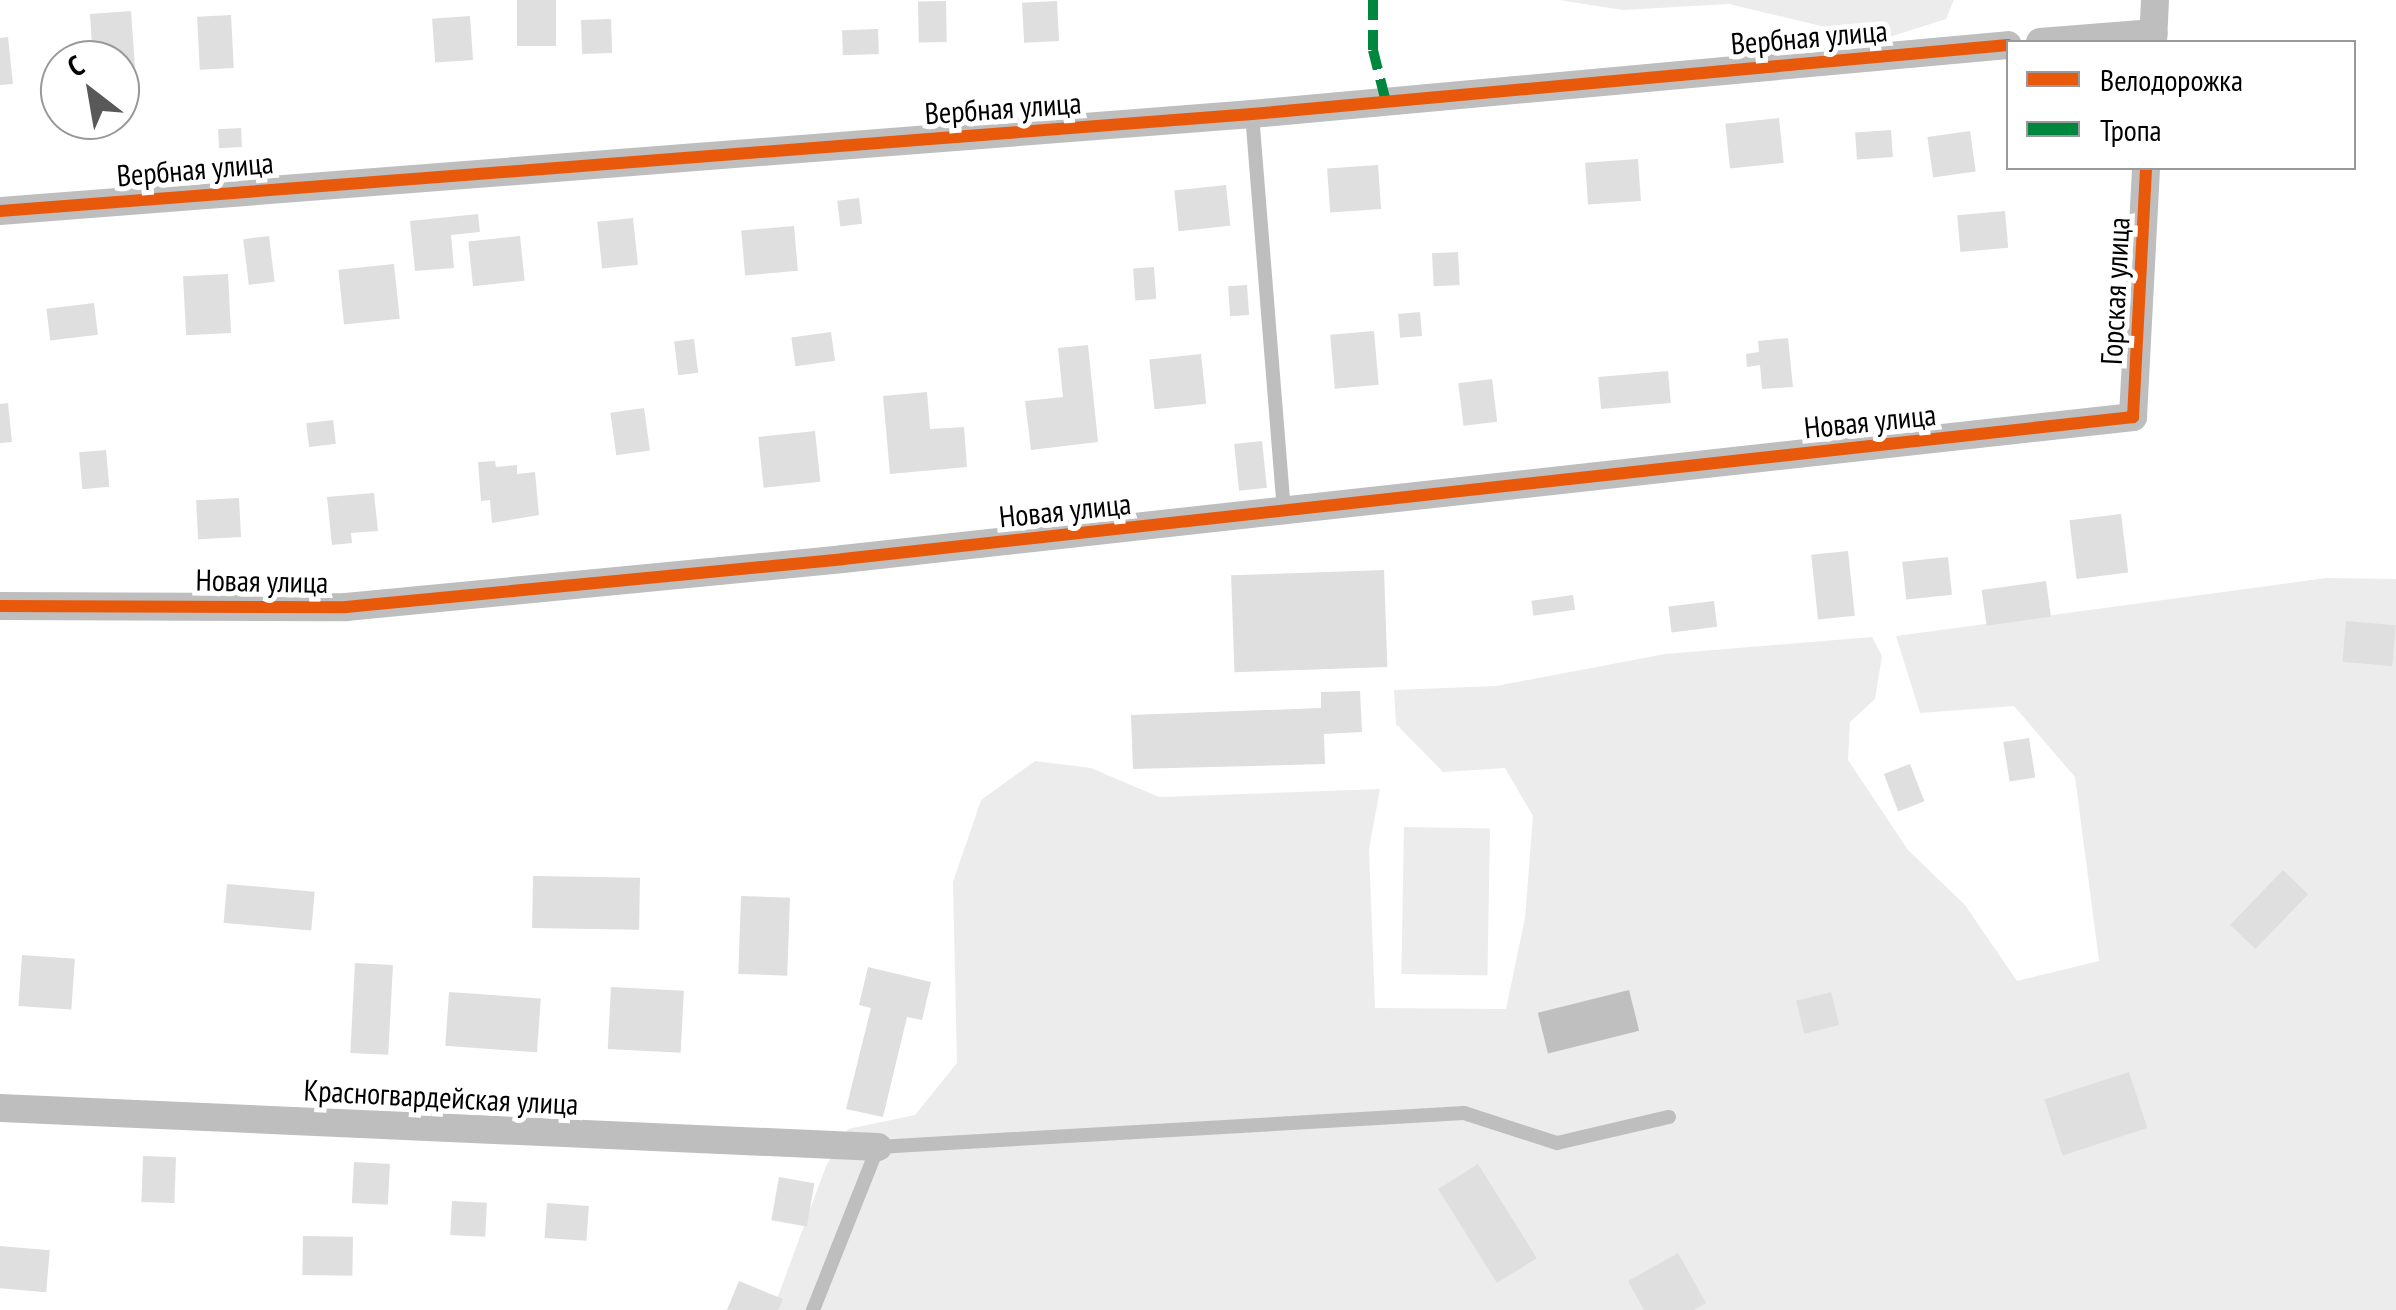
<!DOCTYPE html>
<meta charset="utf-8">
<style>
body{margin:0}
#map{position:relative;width:2396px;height:1310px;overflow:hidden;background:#fff;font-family:"PT Sans Narrow",sans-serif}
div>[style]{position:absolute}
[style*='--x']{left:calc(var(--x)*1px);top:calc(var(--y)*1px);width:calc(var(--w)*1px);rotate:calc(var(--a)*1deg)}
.green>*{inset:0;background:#ececec;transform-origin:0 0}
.water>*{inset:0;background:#bfbfbf;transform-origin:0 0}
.building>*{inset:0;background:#dfdfdf;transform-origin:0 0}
.service>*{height:14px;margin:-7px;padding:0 7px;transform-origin:7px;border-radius:7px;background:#bebebe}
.minor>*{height:28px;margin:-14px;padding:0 14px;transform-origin:14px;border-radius:14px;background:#bebebe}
.quiet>*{height:10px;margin-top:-5px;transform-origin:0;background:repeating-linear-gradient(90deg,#00873e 0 20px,transparent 0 30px)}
.cycleway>*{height:12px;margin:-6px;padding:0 6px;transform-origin:6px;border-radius:6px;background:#e8590c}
span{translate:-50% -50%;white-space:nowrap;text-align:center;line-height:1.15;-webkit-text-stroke:10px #fff;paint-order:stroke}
.street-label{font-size:30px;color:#000}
.legend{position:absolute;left:2006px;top:40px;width:350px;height:130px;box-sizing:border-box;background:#fff;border:2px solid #999;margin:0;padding:12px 18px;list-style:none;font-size:30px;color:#000}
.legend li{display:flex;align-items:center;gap:20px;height:50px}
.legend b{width:50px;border:2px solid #999}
.north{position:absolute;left:40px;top:40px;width:100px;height:100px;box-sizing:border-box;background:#fff;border:2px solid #999;border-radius:50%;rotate:329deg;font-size:28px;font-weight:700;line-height:40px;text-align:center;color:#000}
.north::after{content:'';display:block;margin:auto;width:35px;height:45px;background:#595959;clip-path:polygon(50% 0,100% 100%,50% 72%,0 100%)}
</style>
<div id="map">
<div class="green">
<i style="clip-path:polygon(1559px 0,1954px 0,1946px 19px,1880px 40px,1729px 4px,1623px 10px)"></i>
<i style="clip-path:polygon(2326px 578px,2396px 579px,2396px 1310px,773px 1310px,826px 1166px,848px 1129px,915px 1115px,957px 1063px,953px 882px,981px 800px,1035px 761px,1091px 768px,1159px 797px,1380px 789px,1369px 849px,1375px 1008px,1506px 1009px,1525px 918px,1533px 816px,1505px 768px,1443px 772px,1396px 724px,1394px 690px,1496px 686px,1665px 654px,1872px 637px,1882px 656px,1875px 699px,1850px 722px,1848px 760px,1908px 850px,1965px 905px,2017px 981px,2099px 961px,2075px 777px,2014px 706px,1920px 713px,1896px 636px)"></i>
<i style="left:1404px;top:827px;width:86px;height:147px;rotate:1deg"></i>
</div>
<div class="water">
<i style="left:1629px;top:990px;width:42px;height:94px;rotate:76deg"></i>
</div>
<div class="building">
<i style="left:517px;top:0;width:39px;height:46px"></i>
<i style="left:946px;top:1px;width:41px;height:28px;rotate:89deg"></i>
<i style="left:1057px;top:1px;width:40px;height:35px;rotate:87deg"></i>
<i style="clip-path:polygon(131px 11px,135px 67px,93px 60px,90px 14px)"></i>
<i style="left:231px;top:15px;width:53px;height:34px;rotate:87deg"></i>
<i style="left:470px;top:16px;width:44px;height:38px;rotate:86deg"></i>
<i style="left:611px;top:19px;width:34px;height:30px;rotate:88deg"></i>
<i style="left:878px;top:29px;width:25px;height:36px;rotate:88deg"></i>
<i style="clip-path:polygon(8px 37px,13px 84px,0 85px,0 38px)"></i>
<i style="left:1779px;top:118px;width:45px;height:54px;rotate:84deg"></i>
<i style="left:241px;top:128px;width:19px;height:23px;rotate:87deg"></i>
<i style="left:1891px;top:130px;width:27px;height:36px;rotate:86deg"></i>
<i style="left:1970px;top:131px;width:41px;height:43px;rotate:82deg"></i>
<i style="left:1638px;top:159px;width:42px;height:53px;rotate:86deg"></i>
<i style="left:1378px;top:165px;width:44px;height:51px;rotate:86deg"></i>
<i style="left:1226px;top:185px;width:41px;height:52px;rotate:84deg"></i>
<i style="left:859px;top:198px;width:26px;height:22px;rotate:83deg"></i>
<i style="left:2005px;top:211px;width:37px;height:48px;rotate:85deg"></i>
<i style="clip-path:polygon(478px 214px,480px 232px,451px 235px,454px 268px,415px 271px,410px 221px)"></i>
<i style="left:633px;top:218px;width:47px;height:36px;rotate:84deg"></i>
<i style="left:794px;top:226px;width:45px;height:53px;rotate:85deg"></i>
<i style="left:269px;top:236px;width:46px;height:26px;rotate:83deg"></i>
<i style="left:520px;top:236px;width:45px;height:52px;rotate:84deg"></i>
<i style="left:1458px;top:252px;width:33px;height:26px;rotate:87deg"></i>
<i style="left:394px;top:264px;width:55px;height:56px;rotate:84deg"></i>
<i style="left:1154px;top:267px;width:32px;height:21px;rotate:86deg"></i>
<i style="left:228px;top:274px;width:59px;height:45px;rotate:87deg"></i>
<i style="left:1247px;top:285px;width:30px;height:19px;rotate:86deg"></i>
<i style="left:94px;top:303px;width:32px;height:48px;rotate:83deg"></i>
<i style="left:1420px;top:312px;width:24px;height:22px;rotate:85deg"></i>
<i style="left:1374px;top:331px;width:54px;height:44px;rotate:85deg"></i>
<i style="left:831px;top:332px;width:29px;height:40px;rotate:82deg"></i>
<i style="clip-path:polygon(1788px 338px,1793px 387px,1762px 389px,1760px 365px,1747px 367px,1746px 354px,1759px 352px,1758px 341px)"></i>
<i style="left:694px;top:339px;width:34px;height:20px;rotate:83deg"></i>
<i style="clip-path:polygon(1088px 345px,1098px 442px,1031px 450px,1025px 401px,1063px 397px,1058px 348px)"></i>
<i style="left:1201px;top:354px;width:50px;height:52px;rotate:84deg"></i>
<i style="left:1668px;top:371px;width:32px;height:70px;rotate:85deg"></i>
<i style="left:1492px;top:379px;width:43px;height:34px;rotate:83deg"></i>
<i style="clip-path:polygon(927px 392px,930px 429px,964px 427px,967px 467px,890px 474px,883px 396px)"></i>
<i style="clip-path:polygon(8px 403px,12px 442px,0 443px,0 404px)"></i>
<i style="left:644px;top:408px;width:43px;height:34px;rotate:82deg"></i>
<i style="left:333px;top:420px;width:24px;height:27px;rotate:83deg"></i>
<i style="left:815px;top:431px;width:51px;height:57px;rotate:84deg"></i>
<i style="left:1262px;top:441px;width:47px;height:28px;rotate:84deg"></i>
<i style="left:106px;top:450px;width:37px;height:27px;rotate:85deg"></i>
<i style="clip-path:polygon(495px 461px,496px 467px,517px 465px,517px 474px,535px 472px,539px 515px,492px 523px,490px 500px,481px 501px,478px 462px)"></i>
<i style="clip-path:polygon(374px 493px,378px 531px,351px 533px,352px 543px,332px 545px,327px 497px)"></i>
<i style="left:239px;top:498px;width:39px;height:43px;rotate:87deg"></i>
<i style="left:2121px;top:514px;width:59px;height:52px;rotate:83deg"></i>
<i style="left:1848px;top:551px;width:65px;height:37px;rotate:84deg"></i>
<i style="left:1948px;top:557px;width:38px;height:46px;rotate:84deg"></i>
<i style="left:1384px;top:570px;width:97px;height:153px;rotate:88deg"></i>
<i style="left:2046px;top:581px;width:36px;height:65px;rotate:82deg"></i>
<i style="left:1573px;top:595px;width:15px;height:42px;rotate:82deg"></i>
<i style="left:1714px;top:601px;width:26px;height:46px;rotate:83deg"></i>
<i style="left:2346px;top:621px;width:50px;height:41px;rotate:5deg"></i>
<i style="clip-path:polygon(1360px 691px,1362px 732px,1324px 734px,1325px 764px,1133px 769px,1131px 715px,1321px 708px,1321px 692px)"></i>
<i style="left:2029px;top:738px;width:40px;height:26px;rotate:81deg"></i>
<i style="left:1910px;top:764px;width:40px;height:28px;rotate:69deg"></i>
<i style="left:2283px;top:870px;width:35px;height:76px;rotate:44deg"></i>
<i style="left:533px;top:876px;width:107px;height:52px;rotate:1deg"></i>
<i style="left:227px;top:884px;width:88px;height:39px;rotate:5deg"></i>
<i style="left:741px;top:896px;width:49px;height:78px;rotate:2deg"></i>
<i style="left:22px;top:955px;width:53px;height:51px;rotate:4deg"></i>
<i style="left:355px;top:963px;width:38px;height:90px;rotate:3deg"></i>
<i style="clip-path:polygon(868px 967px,931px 982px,922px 1020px,907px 1017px,883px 1117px,846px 1109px,871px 1008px,859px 1005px)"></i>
<i style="left:611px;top:987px;width:73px;height:62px;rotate:3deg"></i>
<i style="left:449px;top:992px;width:92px;height:54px;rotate:4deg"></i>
<i style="left:1831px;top:992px;width:34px;height:36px;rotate:76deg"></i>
<i style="left:2129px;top:1072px;width:59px;height:89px;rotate:72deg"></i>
<i style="left:143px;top:1156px;width:33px;height:46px;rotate:2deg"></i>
<i style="left:354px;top:1162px;width:36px;height:41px;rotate:3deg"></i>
<i style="left:1478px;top:1164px;width:111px;height:47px;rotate:58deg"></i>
<i style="left:779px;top:1177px;width:36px;height:44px;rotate:10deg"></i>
<i style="left:452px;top:1201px;width:35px;height:34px;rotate:3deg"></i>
<i style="left:547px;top:1203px;width:42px;height:35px;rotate:4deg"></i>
<i style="left:303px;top:1236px;width:50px;height:39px;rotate:1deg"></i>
<i style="left:0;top:1246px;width:50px;height:42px;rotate:5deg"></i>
<i style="clip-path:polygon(1678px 1253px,1706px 1303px,1694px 1310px,1644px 1310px,1628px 1281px)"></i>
<i style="clip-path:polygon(739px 1281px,783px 1299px,778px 1310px,727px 1310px)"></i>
</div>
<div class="service">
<i style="--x:1252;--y:114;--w:398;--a:85.4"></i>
<i style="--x:813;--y:1310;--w:175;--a:-68.3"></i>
<i style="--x:878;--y:1147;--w:587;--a:-3.32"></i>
<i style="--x:1464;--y:1113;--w:98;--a:17.9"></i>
<i style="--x:1557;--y:1143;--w:115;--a:-13.1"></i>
</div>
<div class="minor">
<i style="--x:2040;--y:42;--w:114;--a:-4.5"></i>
<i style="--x:2153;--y:42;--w:42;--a:-87.3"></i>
<i style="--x:0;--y:211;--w:1256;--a:-4.43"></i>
<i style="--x:1252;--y:114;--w:759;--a:-5.21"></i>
<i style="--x:0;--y:606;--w:346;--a:0.2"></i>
<i style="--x:346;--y:607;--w:499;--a:-5.5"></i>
<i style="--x:843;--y:559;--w:1298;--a:-6.28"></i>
<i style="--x:2133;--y:417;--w:249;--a:-87"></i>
<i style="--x:0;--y:1108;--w:879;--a:2.54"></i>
</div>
<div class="quiet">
<i style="--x:1373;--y:0;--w:50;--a:90"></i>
<i style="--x:1373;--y:50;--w:54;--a:76"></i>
</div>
<div class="cycleway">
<i style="--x:0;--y:211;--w:1256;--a:-4.43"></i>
<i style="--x:1252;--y:114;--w:759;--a:-5.21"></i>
<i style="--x:0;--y:606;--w:346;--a:0.2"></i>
<i style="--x:346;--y:607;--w:499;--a:-5.5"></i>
<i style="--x:843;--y:559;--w:1298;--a:-6.28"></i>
<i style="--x:2133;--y:417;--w:249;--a:-87"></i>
</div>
<div class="street-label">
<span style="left:1809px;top:37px;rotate:-5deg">Вербная улица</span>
<span style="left:1003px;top:108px;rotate:-4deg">Вербная улица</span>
<span style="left:195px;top:169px;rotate:-5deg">Вербная улица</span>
<span style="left:2115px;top:291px;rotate:-87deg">Горская улица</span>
<span style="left:1870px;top:421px;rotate:-6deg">Новая улица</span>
<span style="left:1065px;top:510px;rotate:-6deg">Новая улица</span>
<span style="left:262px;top:581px;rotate:1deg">Новая улица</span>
<span style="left:441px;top:1097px;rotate:3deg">Красногвардейская улица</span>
</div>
<ul class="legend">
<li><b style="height:12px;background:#e8590c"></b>Велодорожка</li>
<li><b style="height:12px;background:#00873e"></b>Тропа</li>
</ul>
<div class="north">С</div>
</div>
